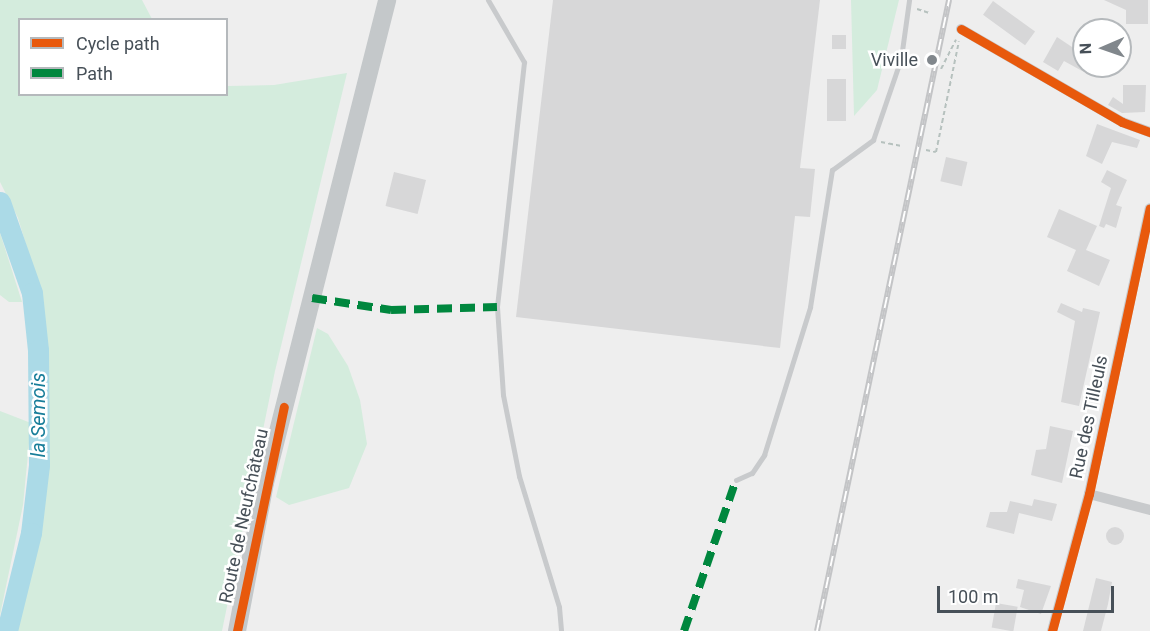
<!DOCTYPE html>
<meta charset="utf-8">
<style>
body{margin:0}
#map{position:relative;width:1150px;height:631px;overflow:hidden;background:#eee;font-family:Roboto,sans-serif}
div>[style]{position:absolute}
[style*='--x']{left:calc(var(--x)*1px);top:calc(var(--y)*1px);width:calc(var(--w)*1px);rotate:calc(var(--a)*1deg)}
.green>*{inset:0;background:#d4ecdd}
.river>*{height:21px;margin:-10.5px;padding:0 10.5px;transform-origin:10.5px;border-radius:10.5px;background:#abdae7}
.building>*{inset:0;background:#d7d7d8;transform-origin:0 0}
.round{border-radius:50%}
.path>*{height:2px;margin-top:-1px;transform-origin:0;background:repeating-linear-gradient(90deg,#b6c1be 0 4.5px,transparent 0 7.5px)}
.service>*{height:5px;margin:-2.5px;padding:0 2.5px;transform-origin:2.5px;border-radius:2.5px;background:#c8cacc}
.minor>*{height:10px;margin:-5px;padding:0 5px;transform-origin:5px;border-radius:5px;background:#c8cacc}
.primary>*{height:18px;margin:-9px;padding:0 9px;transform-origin:9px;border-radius:9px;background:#c4c8ca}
.rail>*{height:6px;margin-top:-3px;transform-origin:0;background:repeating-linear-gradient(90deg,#fff 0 11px,#c3c4c6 0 22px);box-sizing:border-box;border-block:2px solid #c3c4c6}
.quiet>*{height:8px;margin-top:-4px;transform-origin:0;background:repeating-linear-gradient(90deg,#00873e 0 15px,transparent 0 23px)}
.cycleway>*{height:9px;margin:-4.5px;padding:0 4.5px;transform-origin:4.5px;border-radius:4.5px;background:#e8590c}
.dots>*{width:16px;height:16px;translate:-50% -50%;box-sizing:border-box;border:3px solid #fff;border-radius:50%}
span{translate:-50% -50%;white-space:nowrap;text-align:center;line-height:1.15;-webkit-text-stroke:5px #fff;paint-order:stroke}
.poi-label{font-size:18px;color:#475058}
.right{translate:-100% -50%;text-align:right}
.street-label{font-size:18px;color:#475058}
.water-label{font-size:20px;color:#187e9a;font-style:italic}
.legend{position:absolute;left:18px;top:18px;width:210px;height:78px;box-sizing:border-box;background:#fff;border:2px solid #b5b9bc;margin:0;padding:8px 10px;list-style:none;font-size:18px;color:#475058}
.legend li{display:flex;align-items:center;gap:12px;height:30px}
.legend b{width:30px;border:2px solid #b5b9bc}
.north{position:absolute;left:1072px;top:18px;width:60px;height:60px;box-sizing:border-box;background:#fff;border:2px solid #b5b9bc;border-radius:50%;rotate:268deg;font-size:16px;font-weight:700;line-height:24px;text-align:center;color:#475058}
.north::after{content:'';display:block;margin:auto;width:21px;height:27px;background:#81878c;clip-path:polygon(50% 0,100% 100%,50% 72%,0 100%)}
.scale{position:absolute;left:937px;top:586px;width:177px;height:27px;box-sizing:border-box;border:3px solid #475058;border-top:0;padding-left:8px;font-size:18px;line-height:21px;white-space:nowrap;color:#475058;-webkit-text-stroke:4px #fff;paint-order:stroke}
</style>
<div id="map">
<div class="green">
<i style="clip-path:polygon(0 0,142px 0,152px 19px,20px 20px,20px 94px,226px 94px,227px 86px,274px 85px,347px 73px,275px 371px,222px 631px,15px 631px,39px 535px,48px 466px,46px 351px,40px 291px,18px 218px,0 182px)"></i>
<i style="clip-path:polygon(851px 0,899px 0,877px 90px,854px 116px)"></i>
<i style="clip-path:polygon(0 233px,2px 239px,22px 302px,9px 302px,0 295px)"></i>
<i style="clip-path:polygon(317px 328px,328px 334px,348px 366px,360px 400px,367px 444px,349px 488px,289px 505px,276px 497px)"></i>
<i style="clip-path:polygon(0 411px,31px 423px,23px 505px,0 615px)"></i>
</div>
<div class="river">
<i style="--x:0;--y:202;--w:96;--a:70.6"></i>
<i style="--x:32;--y:293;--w:57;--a:84"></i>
<i style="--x:38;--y:350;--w:115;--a:89.5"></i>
<i style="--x:39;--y:465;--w:68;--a:96.7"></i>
<i style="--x:31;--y:533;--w:101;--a:103.8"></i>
</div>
<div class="building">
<i style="clip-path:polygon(553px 0,820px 0,800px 168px,815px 169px,810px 217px,795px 216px,780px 348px,516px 317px)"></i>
<i style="clip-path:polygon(1104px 0,1148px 0,1148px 24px,1126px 24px,1126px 10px)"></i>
<i style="left:993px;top:1px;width:52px;height:17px;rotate:36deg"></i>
<i style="left:832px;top:35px;width:14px;height:14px"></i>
<i style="clip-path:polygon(1057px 37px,1084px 55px,1084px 72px,1064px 61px,1058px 71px,1043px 62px)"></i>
<i style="left:827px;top:79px;width:19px;height:42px"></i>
<i style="clip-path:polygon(1123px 85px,1146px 85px,1145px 112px,1122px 113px,1108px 105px,1113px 97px,1123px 104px)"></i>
<i style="clip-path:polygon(1097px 124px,1140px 140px,1137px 148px,1112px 142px,1102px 164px,1086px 156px)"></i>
<i style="left:946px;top:157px;width:22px;height:25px;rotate:13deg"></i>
<i style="clip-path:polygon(1107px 170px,1127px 180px,1116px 205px,1122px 207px,1116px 228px,1106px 224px,1104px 228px,1099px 226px,1111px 188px,1101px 182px)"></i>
<i style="left:394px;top:172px;width:33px;height:35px;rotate:14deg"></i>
<i style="clip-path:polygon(1059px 209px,1097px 226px,1086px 250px,1110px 260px,1099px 286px,1067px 271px,1076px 250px,1047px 237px)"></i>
<i style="clip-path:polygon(1061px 303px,1082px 312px,1083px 308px,1100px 312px,1079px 406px,1061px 402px,1075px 321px,1057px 312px)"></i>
<i style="clip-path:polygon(1050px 426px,1073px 431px,1062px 483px,1031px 475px,1036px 450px,1046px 449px)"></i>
<i style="clip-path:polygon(1034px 499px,1057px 504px,1052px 521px,1019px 513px,1014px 534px,986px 527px,990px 512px,1007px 512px,1010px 501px,1032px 506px)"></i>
<i class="round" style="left:1106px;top:527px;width:18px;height:18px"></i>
<i style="clip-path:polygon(1096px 578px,1112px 582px,1108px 604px,1101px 631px,1083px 631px)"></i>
<i style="clip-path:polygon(1018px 579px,1051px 586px,1041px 614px,1020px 607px,1024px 590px,1016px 588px)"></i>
<i style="left:996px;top:603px;width:22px;height:25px;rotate:10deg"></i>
</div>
<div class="path">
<i style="--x:917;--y:9;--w:13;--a:18"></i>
<i style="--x:941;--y:69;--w:33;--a:-63"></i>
<i style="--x:881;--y:142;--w:21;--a:11"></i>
<i style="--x:926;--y:150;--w:10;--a:11"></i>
<i style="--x:936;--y:152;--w:113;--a:-78.3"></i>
</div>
<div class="service">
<i style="--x:488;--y:0;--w:72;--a:59.9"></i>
<i style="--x:524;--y:62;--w:246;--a:96.3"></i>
<i style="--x:497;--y:307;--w:88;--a:86.1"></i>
<i style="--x:503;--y:395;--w:83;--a:78.8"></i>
<i style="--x:519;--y:476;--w:137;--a:73"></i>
<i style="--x:559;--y:607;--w:24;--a:85"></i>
<i style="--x:736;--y:480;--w:17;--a:-24"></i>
<i style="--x:752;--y:473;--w:22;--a:-56"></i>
<i style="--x:764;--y:455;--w:155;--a:-72.7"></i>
<i style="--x:810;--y:307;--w:139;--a:-80.9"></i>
<i style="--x:832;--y:170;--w:51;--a:-36.2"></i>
<i style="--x:873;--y:140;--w:87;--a:-71.1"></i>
<i style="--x:901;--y:58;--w:59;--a:-82.1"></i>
</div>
<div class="minor">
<i style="--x:961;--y:29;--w:186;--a:30"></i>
<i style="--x:1122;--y:122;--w:30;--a:20"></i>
<i style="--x:1089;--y:494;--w:63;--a:14.7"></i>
<i style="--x:1052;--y:631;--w:142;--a:-74.9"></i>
<i style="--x:1089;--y:494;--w:292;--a:-78"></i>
</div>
<div class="primary">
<i style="--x:237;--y:631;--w:151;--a:-79.3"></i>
<i style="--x:265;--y:483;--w:498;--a:-75.8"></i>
</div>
<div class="rail">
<i style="--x:817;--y:631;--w:645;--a:-78.18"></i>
</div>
<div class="quiet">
<i style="--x:312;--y:298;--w:80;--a:8.6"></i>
<i style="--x:391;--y:310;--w:106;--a:-1.6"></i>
<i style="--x:684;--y:631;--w:160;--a:-71"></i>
</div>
<div class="cycleway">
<i style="--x:961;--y:29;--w:186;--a:30"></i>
<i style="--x:1122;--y:122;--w:30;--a:20"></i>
<i style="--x:237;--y:631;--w:229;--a:-78.2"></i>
<i style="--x:1052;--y:631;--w:142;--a:-74.9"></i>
<i style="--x:1089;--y:494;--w:292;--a:-78"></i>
</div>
<div class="dots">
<i style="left:932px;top:60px;background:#81878c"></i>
</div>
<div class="poi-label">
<span class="right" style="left:918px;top:60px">Viville</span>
</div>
<div class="street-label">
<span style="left:1089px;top:417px;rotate:-78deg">Rue des Tilleuls</span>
<span style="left:244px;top:516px;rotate:-78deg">Route de Neufchâteau</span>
</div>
<div class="water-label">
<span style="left:38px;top:415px;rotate:-90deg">la Semois</span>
</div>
<ul class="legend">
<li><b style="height:8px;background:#e8590c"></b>Cycle path</li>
<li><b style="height:8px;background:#00873e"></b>Path</li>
</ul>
<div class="north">N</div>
<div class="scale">100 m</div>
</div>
